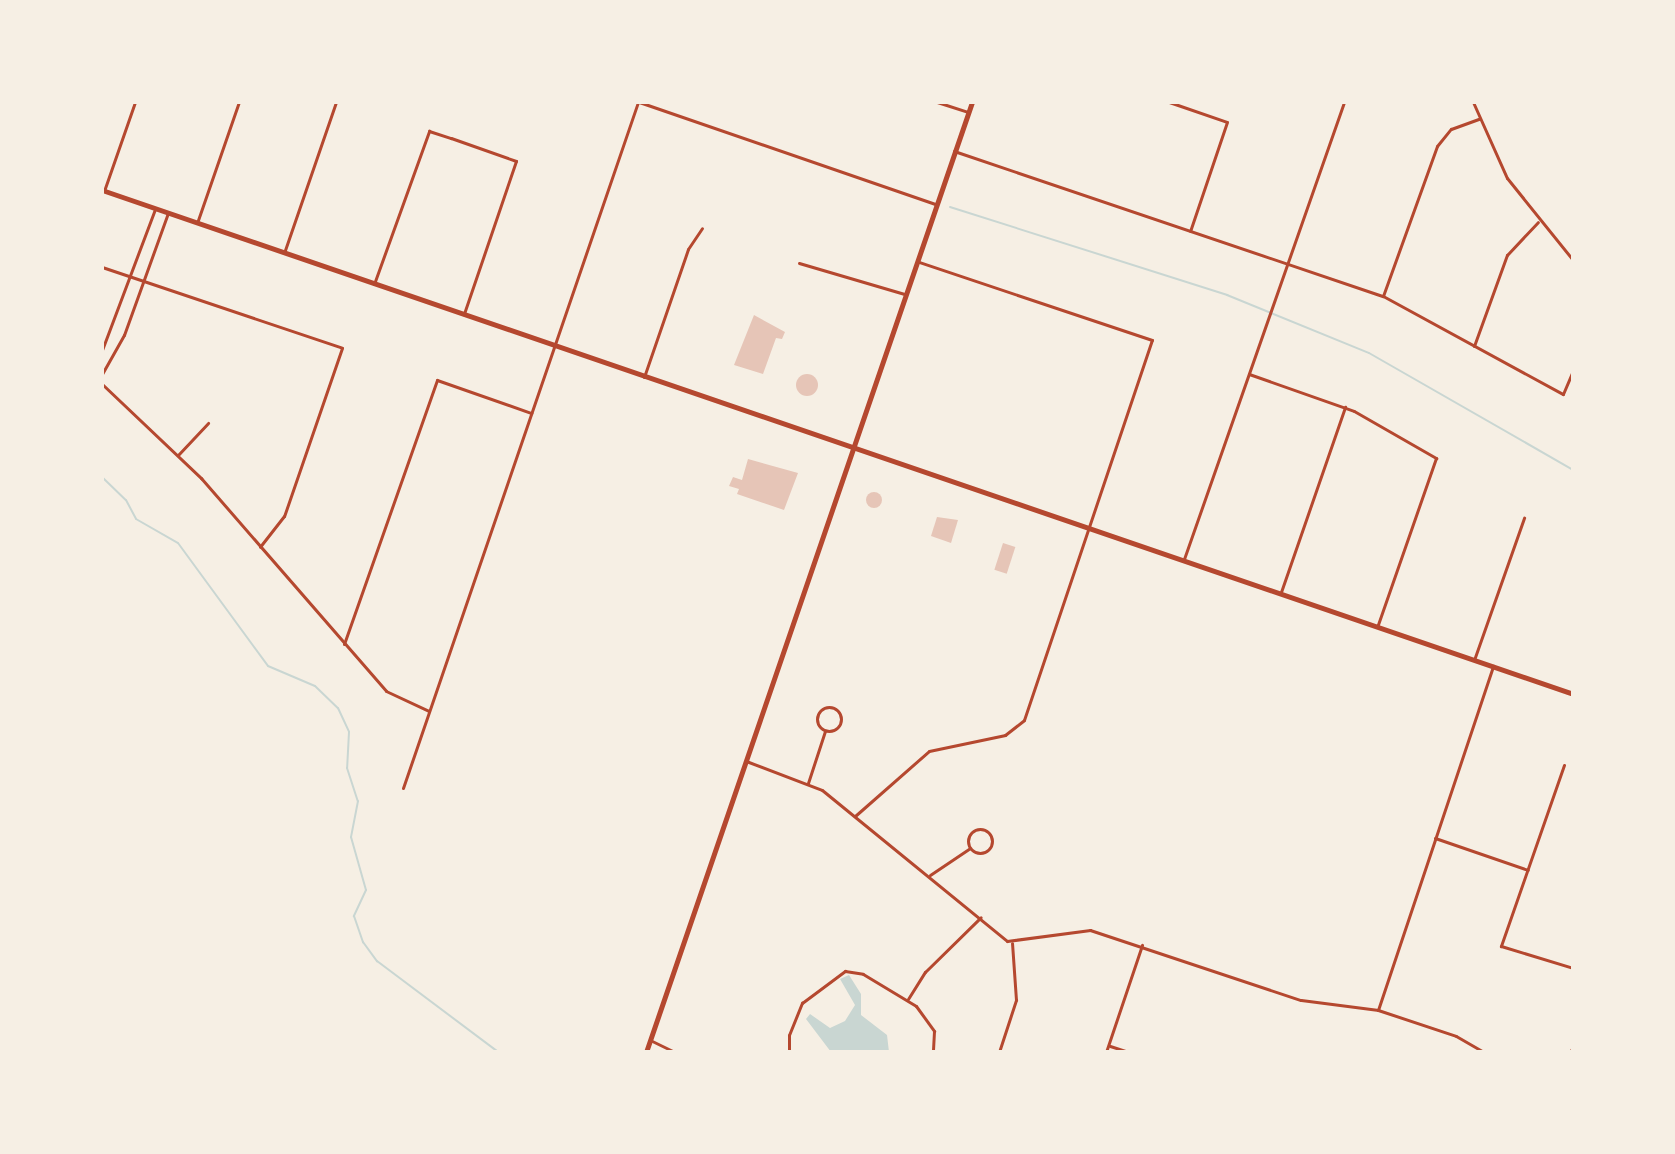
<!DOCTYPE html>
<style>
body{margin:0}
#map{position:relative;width:1675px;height:1154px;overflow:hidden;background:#f6efe4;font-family:"DM Sans",sans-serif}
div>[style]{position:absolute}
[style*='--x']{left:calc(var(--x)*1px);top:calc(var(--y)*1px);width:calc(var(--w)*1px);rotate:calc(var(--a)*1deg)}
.water>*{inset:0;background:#c9d6d2}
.stream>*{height:2px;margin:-1px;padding:0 1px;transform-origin:1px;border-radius:1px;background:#c9d6d2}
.building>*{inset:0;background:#e6c5b7;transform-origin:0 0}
.round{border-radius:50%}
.minor>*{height:3px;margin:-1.5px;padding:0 1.5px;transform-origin:1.5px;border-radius:1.5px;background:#b5482f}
.minor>.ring{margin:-1.5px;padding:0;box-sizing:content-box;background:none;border:3px solid #b5482f;border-radius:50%}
.secondary>*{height:5px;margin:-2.5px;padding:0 2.5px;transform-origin:2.5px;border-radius:2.5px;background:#b5482f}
span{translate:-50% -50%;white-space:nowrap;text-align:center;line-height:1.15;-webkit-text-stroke:8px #f6efe4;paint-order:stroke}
.frame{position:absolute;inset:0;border:104px solid #f6efe4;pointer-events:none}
</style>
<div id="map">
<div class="water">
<i style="clip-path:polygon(849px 975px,861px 994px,861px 1015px,887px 1035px,889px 1052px,831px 1052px,806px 1019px,810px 1014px,830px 1028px,845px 1021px,855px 1005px,840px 979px)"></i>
</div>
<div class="stream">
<i style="--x:950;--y:207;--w:291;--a:17.6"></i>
<i style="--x:1227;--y:295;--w:153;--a:22.2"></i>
<i style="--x:1369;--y:353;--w:235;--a:29.8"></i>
<i style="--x:102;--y:477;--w:33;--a:44"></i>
<i style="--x:126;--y:500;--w:21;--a:62"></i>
<i style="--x:136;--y:519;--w:48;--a:29.7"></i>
<i style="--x:178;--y:543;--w:152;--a:53.8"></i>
<i style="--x:268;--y:666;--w:51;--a:23.1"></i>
<i style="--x:315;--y:686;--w:32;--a:44"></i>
<i style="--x:338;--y:708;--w:26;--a:65"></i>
<i style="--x:349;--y:732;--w:36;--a:93"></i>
<i style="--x:347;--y:768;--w:35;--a:72"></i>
<i style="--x:358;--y:801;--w:37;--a:101"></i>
<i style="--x:351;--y:837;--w:55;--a:74.2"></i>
<i style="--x:366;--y:890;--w:29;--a:115"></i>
<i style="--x:354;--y:916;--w:28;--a:71"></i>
<i style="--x:363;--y:942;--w:24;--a:54"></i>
<i style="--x:377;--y:961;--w:151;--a:36.9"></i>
</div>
<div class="building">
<i style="clip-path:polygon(754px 315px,785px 332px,782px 339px,776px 338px,763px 374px,734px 365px)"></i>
<i class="round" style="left:796px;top:374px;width:22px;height:22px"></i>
<i style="clip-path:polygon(748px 459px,798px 473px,784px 510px,737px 494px,739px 489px,729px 486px,733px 477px,742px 480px)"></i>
<i class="round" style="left:866px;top:492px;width:16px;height:16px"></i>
<i style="clip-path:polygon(937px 517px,958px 520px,951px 543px,931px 536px)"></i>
<i style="left:1003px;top:543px;width:13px;height:28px;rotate:18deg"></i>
</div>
<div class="minor">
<i style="--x:639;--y:102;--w:314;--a:19"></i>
<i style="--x:937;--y:102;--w:33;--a:18"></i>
<i style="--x:1169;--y:102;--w:61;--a:19"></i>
<i style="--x:1227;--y:122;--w:115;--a:108.7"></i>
<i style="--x:1473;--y:102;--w:83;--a:65.9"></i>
<i style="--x:1507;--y:178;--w:105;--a:51.2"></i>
<i style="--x:954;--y:151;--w:453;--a:18.7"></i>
<i style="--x:1383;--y:296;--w:205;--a:28.6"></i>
<i style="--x:1563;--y:394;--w:26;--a:-67"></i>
<i style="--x:104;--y:191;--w:94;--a:-70.8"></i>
<i style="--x:197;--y:223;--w:128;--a:-70.9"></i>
<i style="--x:284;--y:253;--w:160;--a:-71"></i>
<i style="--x:799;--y:263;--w:109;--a:16.4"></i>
<i style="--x:102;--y:267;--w:253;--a:18.6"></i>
<i style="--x:342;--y:348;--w:178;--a:109"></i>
<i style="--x:284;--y:516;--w:39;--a:128"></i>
<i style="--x:374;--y:284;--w:163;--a:-70.2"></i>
<i style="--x:429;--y:131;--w:23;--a:18"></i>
<i style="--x:451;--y:138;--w:69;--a:19.5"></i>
<i style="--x:516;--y:161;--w:162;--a:108.8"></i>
<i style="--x:1383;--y:296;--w:159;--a:-70.2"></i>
<i style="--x:1437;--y:146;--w:22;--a:-51"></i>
<i style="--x:1451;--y:129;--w:30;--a:-20"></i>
<i style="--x:1474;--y:346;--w:97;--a:-70.1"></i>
<i style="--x:1507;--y:255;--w:45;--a:-46.8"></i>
<i style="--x:102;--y:350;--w:151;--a:-69.4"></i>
<i style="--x:102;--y:374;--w:45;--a:-60.6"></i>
<i style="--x:124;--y:335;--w:130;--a:-70.2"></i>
<i style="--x:1249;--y:374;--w:111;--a:19.4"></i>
<i style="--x:1354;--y:411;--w:95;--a:29.8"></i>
<i style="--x:1436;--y:458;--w:179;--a:109.2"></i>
<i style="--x:644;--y:377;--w:135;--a:-71"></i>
<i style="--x:688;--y:249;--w:25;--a:-56"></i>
<i style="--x:102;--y:384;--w:137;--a:43.5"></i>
<i style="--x:201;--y:478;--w:282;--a:49"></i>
<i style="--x:386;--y:691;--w:47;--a:24.9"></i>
<i style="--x:178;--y:455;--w:44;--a:-46.8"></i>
<i style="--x:1184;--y:559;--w:484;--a:-70.7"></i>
<i style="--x:1281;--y:592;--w:196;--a:-70.9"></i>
<i style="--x:344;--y:644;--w:280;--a:-70.6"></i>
<i style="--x:437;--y:380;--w:100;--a:19.3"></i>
<i style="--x:1474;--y:660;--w:151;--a:-70.6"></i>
<i class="ring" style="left:817px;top:707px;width:21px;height:21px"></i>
<i style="--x:746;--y:761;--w:81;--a:20.9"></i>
<i style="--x:822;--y:790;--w:239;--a:39.2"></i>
<i style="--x:1007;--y:941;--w:84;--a:-7.5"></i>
<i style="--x:1090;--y:930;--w:222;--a:18.4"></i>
<i style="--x:1301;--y:1000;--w:78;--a:7.4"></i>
<i style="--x:1378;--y:1010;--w:82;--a:18.4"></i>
<i style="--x:1456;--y:1036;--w:32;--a:30"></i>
<i style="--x:1564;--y:765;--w:192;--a:109.2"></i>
<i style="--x:1501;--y:946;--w:75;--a:17"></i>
<i style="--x:808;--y:783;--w:55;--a:-71.9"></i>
<i style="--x:403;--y:788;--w:725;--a:-71.09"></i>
<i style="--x:855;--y:816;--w:98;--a:-41.3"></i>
<i style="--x:929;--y:751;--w:78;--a:-11.9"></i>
<i style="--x:1005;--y:735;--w:24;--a:-38"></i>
<i style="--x:1024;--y:720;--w:401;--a:-71.4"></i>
<i style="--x:1152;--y:340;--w:246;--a:-161.5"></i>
<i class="ring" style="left:968px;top:829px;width:21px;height:21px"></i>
<i style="--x:1435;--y:838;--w:98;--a:19"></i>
<i style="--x:930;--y:875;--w:48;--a:-34"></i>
<i style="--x:908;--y:999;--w:32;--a:-58"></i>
<i style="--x:925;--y:972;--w:78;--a:-44.5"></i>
<i style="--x:1378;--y:1010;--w:363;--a:-71.5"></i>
<i style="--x:650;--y:1040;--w:28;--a:26"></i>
<i style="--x:1110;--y:1046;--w:20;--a:18"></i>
<i style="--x:716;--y:1052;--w:13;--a:0"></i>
<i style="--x:789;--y:1052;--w:17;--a:-90"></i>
<i style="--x:789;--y:1035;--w:35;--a:-68"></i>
<i style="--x:802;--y:1003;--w:54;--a:-36.7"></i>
<i style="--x:845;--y:971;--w:18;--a:9"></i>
<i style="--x:863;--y:974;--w:62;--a:31.1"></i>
<i style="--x:916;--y:1006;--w:31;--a:54"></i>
<i style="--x:934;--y:1031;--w:21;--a:93"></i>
<i style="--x:999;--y:1052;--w:55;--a:-71.9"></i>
<i style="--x:1016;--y:1000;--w:57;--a:-94"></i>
<i style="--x:1106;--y:1052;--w:113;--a:-71.4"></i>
<i style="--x:1570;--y:1052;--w:6;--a:-59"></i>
</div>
<div class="secondary">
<i style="--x:102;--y:190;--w:1555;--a:18.91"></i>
<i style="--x:646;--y:1052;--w:1004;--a:-71.06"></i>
</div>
<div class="frame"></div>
</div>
